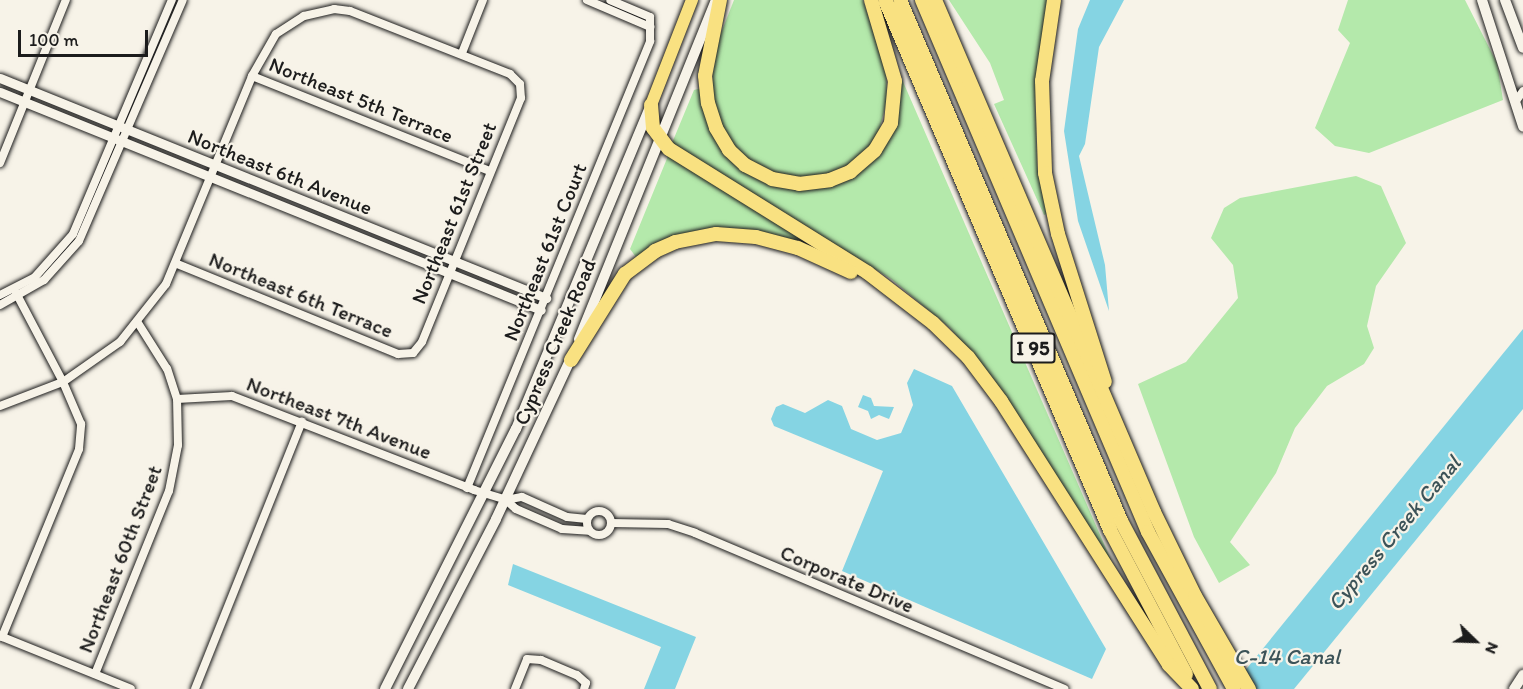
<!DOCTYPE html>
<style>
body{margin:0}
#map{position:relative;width:1523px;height:689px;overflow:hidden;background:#f7f3e8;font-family:Itim,sans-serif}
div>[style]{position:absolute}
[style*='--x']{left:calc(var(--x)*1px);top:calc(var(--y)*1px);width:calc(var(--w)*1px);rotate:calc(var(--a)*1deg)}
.green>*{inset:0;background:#b4e9ab}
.water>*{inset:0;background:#85d4e3}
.roads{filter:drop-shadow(0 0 2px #1c1c1c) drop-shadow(0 0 2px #1c1c1c)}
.minor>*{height:8px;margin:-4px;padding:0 4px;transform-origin:4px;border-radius:4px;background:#f7f3e8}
.minor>.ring{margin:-4px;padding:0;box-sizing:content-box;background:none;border:8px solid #f7f3e8;border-radius:50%}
.tertiary>*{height:9px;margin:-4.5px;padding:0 4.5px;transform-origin:4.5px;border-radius:4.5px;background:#f7f3e8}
.secondary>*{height:10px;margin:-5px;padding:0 5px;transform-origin:5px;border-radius:5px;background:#f7f3e8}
.primary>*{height:12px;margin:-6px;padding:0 6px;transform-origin:6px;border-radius:6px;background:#f9e181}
.motorway>*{height:14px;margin:-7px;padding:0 7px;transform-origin:7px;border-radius:7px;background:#f9e181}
span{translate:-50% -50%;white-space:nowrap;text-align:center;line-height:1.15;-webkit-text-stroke:4.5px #f7f3e8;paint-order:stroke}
.shield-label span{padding:2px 4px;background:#f7f3e8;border:2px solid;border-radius:4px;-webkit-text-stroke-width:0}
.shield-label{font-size:20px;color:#1c1c1c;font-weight:700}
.street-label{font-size:21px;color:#1c1c1c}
.water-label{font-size:22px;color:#3c5358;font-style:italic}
.north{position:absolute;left:1445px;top:611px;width:60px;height:60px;-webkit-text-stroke:4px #f7f3e8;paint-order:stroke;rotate:113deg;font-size:16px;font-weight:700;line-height:24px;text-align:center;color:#1c1c1c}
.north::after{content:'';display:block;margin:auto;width:21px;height:27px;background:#1c1c1c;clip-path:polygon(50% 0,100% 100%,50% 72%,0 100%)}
.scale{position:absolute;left:18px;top:30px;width:130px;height:27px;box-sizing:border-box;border:3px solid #1c1c1c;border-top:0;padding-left:8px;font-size:18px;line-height:21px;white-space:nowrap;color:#1c1c1c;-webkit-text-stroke:4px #f7f3e8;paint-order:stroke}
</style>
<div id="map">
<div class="green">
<i style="clip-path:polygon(734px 0,863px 0,886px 72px,887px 99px,877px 140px,851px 166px,834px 174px,797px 179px,766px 171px,738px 152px,727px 138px,713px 105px,713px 73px,719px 38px)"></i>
<i style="clip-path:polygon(949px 0,1048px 0,1035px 97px,1037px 166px,1047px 214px,1044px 215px,994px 104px,1004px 100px,990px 63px)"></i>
<i style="clip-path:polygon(1348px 0,1465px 0,1497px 63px,1503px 100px,1369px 153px,1335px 146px,1315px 128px,1350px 43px,1338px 30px)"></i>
<i style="clip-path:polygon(901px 77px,1111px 560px,1109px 561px,995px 381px,950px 328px,891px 279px,672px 143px,694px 90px,702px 88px,703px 102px,757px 177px,847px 178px,896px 120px)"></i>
<i style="clip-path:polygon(668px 156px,827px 253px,728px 230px,636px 257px,630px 249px)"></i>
<i style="clip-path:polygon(1356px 176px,1381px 186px,1406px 243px,1376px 286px,1367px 326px,1374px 348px,1364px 364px,1327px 386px,1295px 428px,1276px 473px,1230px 542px,1250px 565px,1219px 583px,1194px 537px,1138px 384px,1186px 362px,1238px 298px,1233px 265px,1211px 238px,1224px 208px,1240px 198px)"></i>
</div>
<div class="water">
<i style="clip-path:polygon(1090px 0,1124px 0,1099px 47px,1085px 144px,1079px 156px,1105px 265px,1109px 311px,1078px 221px,1064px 131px,1078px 29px)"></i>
<i style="clip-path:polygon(1523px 329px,1523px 409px,1294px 689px,1230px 689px)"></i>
<i style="clip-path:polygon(914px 369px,952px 386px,1106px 649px,1092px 679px,842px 571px,883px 471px,774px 426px,771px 419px,776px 407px,783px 404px,805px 413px,828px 400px,842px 406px,851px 429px,877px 440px,901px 433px,913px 405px,907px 383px)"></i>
<i style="clip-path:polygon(863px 395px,871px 398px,874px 406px,894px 407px,889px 419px,879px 415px,871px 419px,868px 411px,858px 407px)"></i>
<i style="clip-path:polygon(513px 564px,696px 637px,675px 689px,644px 689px,661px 647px,508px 585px)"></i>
</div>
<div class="roads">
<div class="minor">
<i style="--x:587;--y:0;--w:69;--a:23.2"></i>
<i style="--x:462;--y:53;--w:57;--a:-68.4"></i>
<i style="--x:252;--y:76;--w:256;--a:21.8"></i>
<i style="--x:1516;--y:101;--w:12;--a:-55"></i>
<i style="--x:0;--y:163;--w:176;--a:-68"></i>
<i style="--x:0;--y:295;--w:39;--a:-27"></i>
<i style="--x:35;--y:277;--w:57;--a:-48.5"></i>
<i style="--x:73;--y:234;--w:254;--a:-67.1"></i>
<i style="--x:0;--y:305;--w:51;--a:-29.6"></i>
<i style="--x:44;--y:280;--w:52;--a:-48.1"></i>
<i style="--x:79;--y:241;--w:262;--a:-66.7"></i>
<i style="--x:177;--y:399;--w:55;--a:-3.1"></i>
<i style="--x:232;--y:396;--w:260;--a:21.2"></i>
<i style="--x:474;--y:490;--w:34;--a:17"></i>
<i style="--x:506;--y:500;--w:16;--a:-11"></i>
<i style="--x:522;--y:497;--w:49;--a:24"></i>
<i style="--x:567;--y:517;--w:20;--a:6"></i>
<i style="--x:0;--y:406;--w:67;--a:-20.9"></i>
<i style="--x:63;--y:382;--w:101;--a:-117.8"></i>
<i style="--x:467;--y:488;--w:483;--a:-67.7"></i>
<i style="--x:650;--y:41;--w:24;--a:-90"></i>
<i style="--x:650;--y:17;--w:43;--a:-157"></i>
<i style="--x:506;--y:500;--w:13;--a:42"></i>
<i style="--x:516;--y:509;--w:50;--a:23.5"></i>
<i style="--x:562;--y:529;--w:27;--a:4"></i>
<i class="ring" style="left:587px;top:511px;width:16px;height:16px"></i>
<i style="--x:611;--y:523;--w:57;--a:1"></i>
<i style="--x:668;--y:524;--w:28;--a:18"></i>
<i style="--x:695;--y:533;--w:401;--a:22.9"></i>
<i style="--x:0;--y:636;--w:141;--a:22"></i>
<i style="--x:2;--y:637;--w:203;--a:-67.7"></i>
<i style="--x:79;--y:449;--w:25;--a:-85"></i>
<i style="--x:81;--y:424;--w:46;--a:-113.2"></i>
<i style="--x:63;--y:382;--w:70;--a:-35.1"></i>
<i style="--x:120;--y:342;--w:74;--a:-51.6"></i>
<i style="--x:166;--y:284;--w:225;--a:-67.5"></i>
<i style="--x:252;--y:76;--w:48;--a:-60.3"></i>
<i style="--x:276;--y:34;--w:33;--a:-33"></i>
<i style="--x:304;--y:16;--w:31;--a:-13"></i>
<i style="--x:334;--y:9;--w:16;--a:7"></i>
<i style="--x:350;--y:11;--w:172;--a:21.5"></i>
<i style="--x:510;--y:74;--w:14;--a:45"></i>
<i style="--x:520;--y:84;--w:14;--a:86"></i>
<i style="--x:521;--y:98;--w:263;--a:112.1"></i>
<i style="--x:422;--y:342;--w:14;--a:129"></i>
<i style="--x:413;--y:353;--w:15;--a:176"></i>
<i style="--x:398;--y:354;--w:239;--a:-157.8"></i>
<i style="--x:95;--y:674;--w:197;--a:-68"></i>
<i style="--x:169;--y:491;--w:47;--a:-78.9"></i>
<i style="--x:178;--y:445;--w:46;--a:-91.2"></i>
<i style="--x:177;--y:399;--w:32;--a:-108"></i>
<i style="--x:167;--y:369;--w:54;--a:-122.2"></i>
<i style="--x:195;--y:689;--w:288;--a:-68.2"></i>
<i style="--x:515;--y:689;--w:32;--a:-68"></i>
<i style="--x:527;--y:659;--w:14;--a:4"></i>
<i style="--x:541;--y:660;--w:39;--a:23"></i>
<i style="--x:577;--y:675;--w:12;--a:42"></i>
<i style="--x:586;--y:683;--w:6;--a:108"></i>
</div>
<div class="tertiary">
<i style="--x:0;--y:78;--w:589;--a:21.95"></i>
<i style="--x:0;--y:92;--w:583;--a:21.95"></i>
</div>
<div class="secondary">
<i style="--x:1482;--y:0;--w:133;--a:72"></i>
<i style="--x:1505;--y:0;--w:51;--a:69.4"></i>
<i style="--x:579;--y:339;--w:366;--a:-68"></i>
<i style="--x:385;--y:689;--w:291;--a:-63.3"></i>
<i style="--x:516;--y:429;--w:351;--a:-67.4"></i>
<i style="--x:408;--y:689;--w:191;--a:-62.6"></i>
<i style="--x:496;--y:519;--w:182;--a:-65"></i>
<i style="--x:1514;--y:689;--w:17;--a:-57"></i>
</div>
<div class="primary">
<i style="--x:651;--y:105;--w:113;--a:-68.7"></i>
</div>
<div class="motorway">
<i style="--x:720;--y:0;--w:77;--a:101.2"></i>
<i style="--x:705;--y:76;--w:27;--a:84"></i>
<i style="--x:708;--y:103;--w:26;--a:72"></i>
<i style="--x:716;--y:128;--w:26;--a:59"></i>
<i style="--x:729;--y:150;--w:22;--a:43"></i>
<i style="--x:745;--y:165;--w:30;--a:27"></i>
<i style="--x:772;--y:179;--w:27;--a:10"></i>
<i style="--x:799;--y:184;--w:31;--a:-7"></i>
<i style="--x:830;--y:180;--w:22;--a:-22"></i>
<i style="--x:850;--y:172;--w:33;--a:-41"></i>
<i style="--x:875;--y:150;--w:31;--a:-59"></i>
<i style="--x:891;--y:123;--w:42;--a:-84.6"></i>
<i style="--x:895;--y:81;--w:84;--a:-106.5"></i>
<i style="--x:885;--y:0;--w:576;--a:67"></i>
<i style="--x:1110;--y:530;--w:163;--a:62.2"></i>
<i style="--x:900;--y:0;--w:566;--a:67.01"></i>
<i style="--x:1121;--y:521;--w:190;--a:62.1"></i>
<i style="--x:922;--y:0;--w:578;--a:66.98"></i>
<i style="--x:1148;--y:532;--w:179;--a:61.3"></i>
<i style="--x:935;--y:0;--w:557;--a:66.84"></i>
<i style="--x:1154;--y:512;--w:93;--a:64"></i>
<i style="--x:1195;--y:596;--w:108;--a:59.9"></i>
<i style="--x:1054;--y:0;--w:82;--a:98.4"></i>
<i style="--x:1042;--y:81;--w:92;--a:88.1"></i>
<i style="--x:1045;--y:173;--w:62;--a:78"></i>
<i style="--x:1058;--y:234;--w:155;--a:72.4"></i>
<i style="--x:651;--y:105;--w:23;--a:85"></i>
<i style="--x:653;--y:128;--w:26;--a:53"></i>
<i style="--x:669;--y:149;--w:234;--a:31.9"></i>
<i style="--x:868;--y:273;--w:82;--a:37.6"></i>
<i style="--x:933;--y:323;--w:49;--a:44.2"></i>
<i style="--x:968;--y:357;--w:55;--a:53.1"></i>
<i style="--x:1001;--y:401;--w:313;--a:57.5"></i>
<i style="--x:1169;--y:665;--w:33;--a:46"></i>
<i style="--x:571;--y:360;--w:102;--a:-57.9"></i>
<i style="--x:625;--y:274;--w:38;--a:-37"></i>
<i style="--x:655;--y:251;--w:22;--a:-24"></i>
<i style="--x:675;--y:242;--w:42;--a:-11"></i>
<i style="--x:716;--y:234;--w:40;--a:4.3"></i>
<i style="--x:756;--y:237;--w:43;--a:14.7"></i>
<i style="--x:798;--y:248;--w:58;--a:24.4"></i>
</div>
</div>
<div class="shield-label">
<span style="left:1033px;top:348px">I 95</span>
</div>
<div class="street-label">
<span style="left:361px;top:100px;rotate:22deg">Northeast 5th Terrace</span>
<span style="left:280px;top:172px;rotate:22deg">Northeast 6th Avenue</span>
<span style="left:454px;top:213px;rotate:-68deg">Northeast 61st Street</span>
<span style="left:545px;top:252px;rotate:-68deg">Northeast 61st Court</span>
<span style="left:301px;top:295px;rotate:22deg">Northeast 6th Terrace</span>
<span style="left:555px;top:342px;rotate:-67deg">Cypress Creek Road</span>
<span style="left:339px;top:418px;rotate:21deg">Northeast 7th Avenue</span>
<span style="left:120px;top:559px;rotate:-69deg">Northeast 60th Street</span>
<span style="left:847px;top:579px;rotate:23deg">Corporate Drive</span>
</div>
<div class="water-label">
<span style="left:1394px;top:533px;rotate:-50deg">Cypress Creek Canal</span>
<span style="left:1287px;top:657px">C-14 Canal</span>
</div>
<div class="north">N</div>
<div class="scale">100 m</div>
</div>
